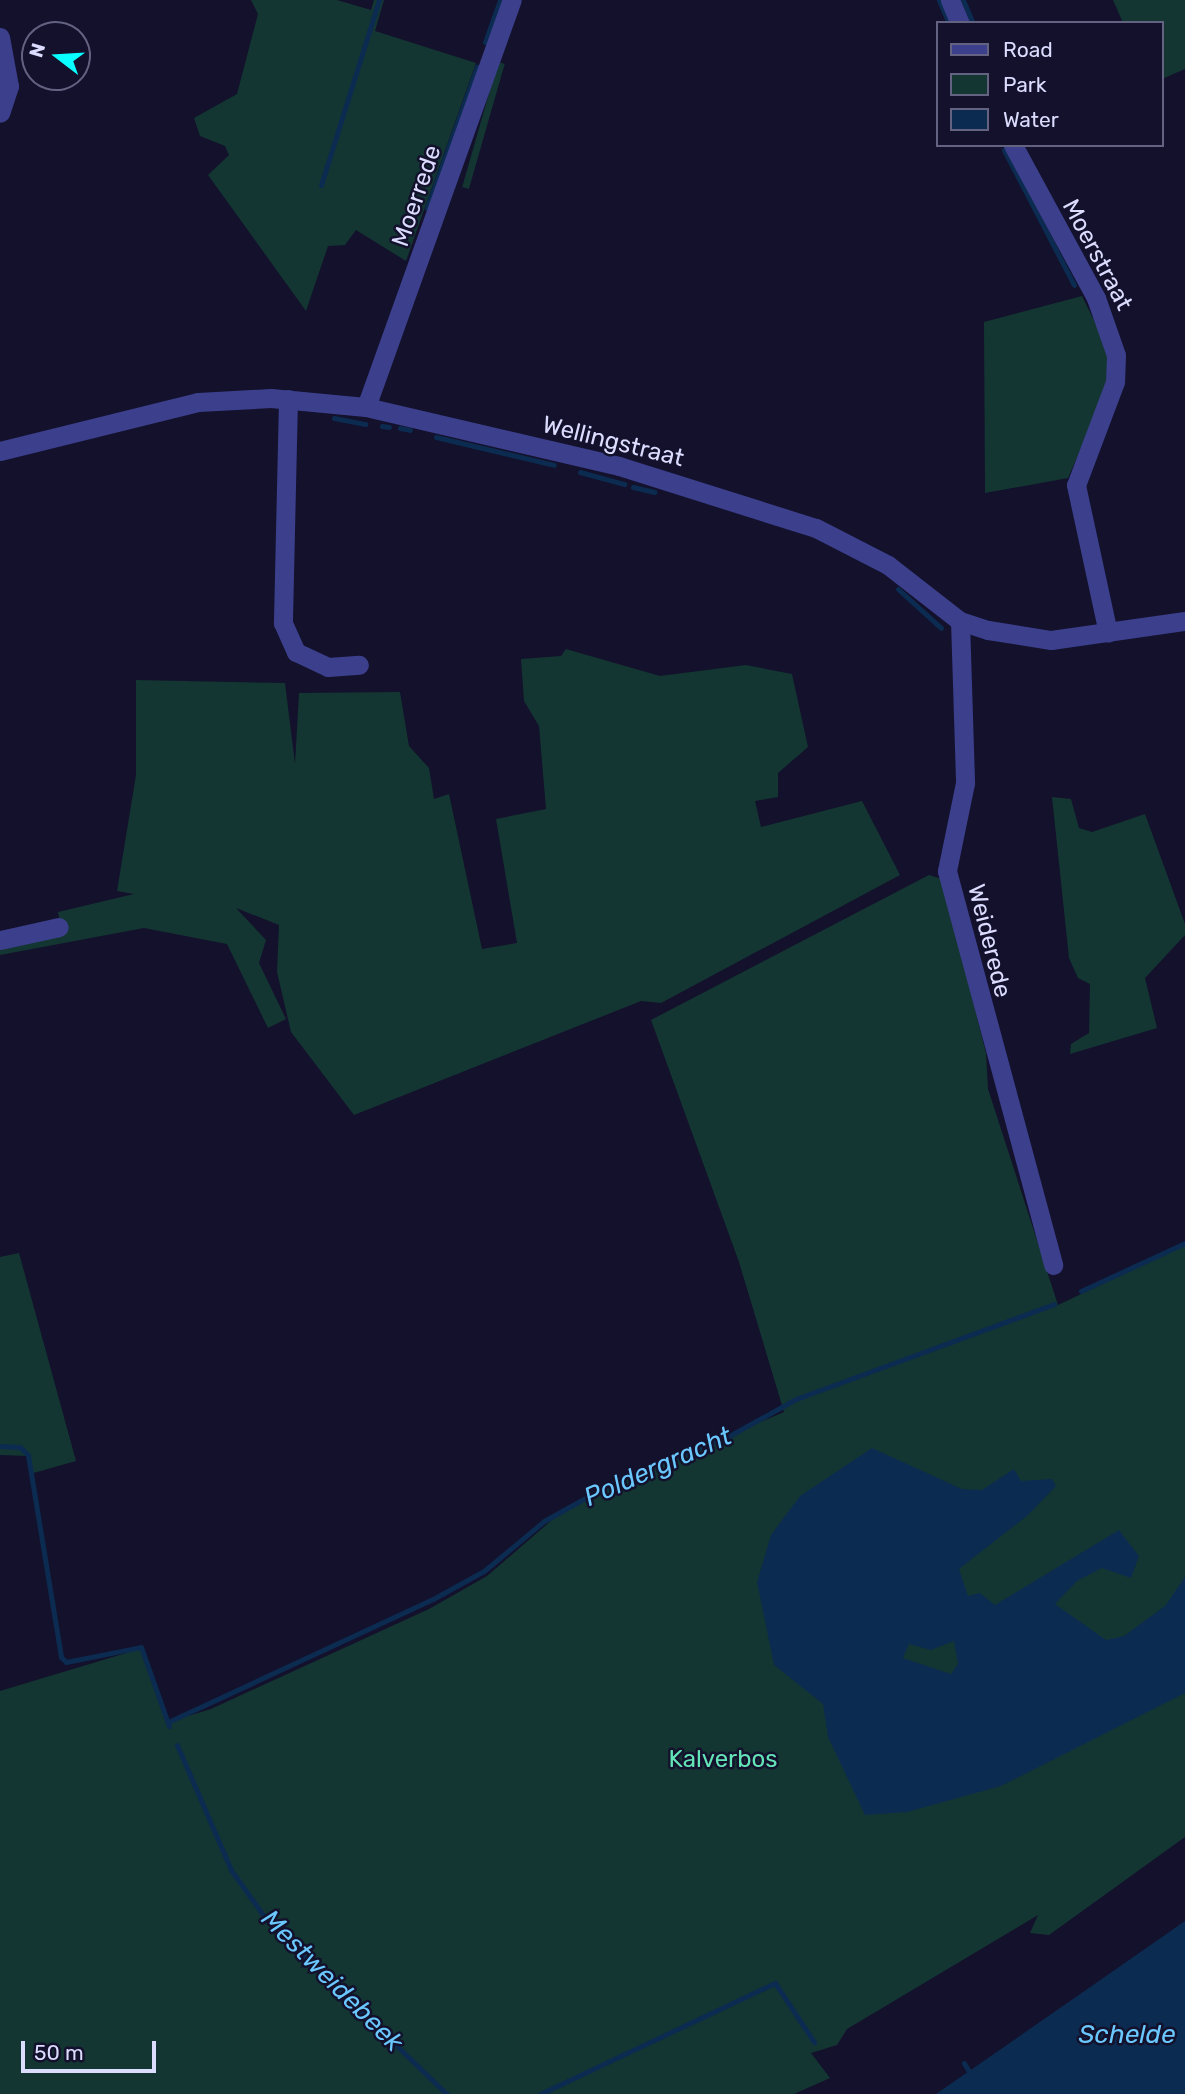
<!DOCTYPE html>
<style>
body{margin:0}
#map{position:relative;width:1185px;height:2094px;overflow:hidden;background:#13112c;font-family:Rubik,sans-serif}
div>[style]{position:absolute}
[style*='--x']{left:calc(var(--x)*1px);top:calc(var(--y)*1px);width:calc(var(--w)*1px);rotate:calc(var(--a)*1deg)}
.green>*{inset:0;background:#133632;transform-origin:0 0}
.water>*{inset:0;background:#0c2b50}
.stream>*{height:5px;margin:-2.5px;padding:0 2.5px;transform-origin:2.5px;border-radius:2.5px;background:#0c2b50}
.minor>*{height:19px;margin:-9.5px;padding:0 9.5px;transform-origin:9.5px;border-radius:9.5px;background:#3b3f8c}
span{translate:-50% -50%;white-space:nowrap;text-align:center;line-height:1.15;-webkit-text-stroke:5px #13112c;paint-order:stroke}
.street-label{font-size:24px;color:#dcdcff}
.park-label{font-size:24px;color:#63e4b7}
.water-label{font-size:26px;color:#6ac8ff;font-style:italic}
.legend{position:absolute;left:936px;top:21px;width:228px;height:126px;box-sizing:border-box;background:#13112c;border:2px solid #636280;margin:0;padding:9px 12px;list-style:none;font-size:21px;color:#dcdcff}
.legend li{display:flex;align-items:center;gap:14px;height:35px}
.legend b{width:35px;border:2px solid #636280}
.north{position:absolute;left:21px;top:21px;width:70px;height:70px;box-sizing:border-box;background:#13112c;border:2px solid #636280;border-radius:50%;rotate:287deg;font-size:19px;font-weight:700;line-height:28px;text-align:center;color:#dcdcff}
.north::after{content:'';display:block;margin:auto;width:24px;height:32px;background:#08feff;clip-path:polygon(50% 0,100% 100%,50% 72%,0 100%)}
.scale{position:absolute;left:21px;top:2041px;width:135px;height:32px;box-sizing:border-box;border:4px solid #dcdcff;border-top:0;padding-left:9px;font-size:21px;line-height:24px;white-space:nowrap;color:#dcdcff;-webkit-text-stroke:5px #13112c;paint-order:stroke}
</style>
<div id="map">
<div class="green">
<i style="clip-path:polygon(251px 0,337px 0,371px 10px,374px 0,384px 0,375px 31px,476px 63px,406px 261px,356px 230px,345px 245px,328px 246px,306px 311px,208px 175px,229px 155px,225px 146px,200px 136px,194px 118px,237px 94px,258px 14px)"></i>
<i style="clip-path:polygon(1113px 0,1185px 0,1185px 69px,1162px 79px,1162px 23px,1123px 23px)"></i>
<i style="left:498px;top:62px;width:7px;height:130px;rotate:16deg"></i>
<i style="clip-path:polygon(1082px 296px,1107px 347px,1110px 382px,1068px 478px,985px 493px,984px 322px)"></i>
<i style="clip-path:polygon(566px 649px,660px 676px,746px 665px,792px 674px,808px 747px,778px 773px,778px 797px,755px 801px,761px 827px,862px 801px,900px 875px,661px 1003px,641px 1001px,354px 1115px,291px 1032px,277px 972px,279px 925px,236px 908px,266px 940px,259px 963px,286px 1019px,268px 1028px,227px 944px,144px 928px,0 955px,0 948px,62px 932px,58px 912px,134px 894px,117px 891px,136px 775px,136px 680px,285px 683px,295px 764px,299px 693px,400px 692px,409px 746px,429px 768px,434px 799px,449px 794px,482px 949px,517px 943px,496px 819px,546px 809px,539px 726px,524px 701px,521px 659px,561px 656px)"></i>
<i style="clip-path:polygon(1052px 797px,1071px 799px,1079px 828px,1092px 832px,1145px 814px,1185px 924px,1185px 935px,1145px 978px,1157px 1028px,1070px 1054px,1071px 1044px,1089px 1033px,1090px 984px,1078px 978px,1069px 958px)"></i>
<i style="clip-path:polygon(929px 875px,942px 879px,986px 1053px,988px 1089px,1058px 1305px,1185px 1245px,1185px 1837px,1049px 1935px,1030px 1933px,1038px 1915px,847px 2029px,837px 2045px,811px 2053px,830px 2078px,794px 2094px,0 2094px,0 1691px,143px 1648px,168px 1722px,211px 1709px,429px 1609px,487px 1576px,560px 1513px,606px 1488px,784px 1412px,739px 1262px,651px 1020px)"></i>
<i style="clip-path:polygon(19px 1253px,76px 1461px,30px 1474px,28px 1456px,0 1455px,0 1257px)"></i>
</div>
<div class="water">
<i style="clip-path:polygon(evenodd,872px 1448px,962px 1489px,982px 1490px,1014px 1469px,1021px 1481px,1052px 1479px,1056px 1486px,1028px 1515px,959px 1569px,968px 1596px,980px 1593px,995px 1605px,1119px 1530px,1139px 1556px,1131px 1578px,1102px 1568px,1077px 1581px,1055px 1604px,1106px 1640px,1124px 1636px,1165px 1606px,1185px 1577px,1185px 1693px,1001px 1786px,907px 1812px,865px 1815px,828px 1737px,823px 1704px,774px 1665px,757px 1582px,771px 1535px,800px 1496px,872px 1448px,954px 1641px,958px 1664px,951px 1674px,903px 1658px,909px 1644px,931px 1650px,954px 1641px)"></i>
<i style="clip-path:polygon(1185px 1921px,1185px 2094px,936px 2094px,1073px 1999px)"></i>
</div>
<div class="stream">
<i style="--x:939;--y:0;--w:25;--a:67"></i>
<i style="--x:963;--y:0;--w:25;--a:67"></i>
<i style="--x:485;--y:42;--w:45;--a:-70.3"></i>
<i style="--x:1004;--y:150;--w:152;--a:62.6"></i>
<i style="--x:321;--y:185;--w:194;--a:-72.6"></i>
<i style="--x:427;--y:208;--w:150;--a:-70.5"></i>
<i style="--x:334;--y:418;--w:32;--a:11"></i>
<i style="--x:382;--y:426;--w:7;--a:8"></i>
<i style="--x:400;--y:428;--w:10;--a:11"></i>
<i style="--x:436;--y:437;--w:121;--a:13.3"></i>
<i style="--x:580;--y:472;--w:46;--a:15.3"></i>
<i style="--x:633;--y:487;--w:22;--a:13"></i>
<i style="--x:898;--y:589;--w:58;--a:42.2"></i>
<i style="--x:1081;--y:1291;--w:115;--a:-24.8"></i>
<i style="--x:0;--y:1446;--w:20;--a:3"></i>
<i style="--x:20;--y:1447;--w:11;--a:45"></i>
<i style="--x:28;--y:1455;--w:205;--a:80.7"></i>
<i style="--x:61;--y:1657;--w:7;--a:45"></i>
<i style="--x:66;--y:1662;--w:76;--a:-11.3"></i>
<i style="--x:141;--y:1647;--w:84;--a:70.5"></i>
<i style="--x:168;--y:1722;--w:292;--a:-24.9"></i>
<i style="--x:433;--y:1599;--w:58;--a:-28.8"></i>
<i style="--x:484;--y:1571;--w:78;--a:-39.8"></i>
<i style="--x:544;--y:1521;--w:90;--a:-29.1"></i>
<i style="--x:623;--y:1477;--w:114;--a:-21.1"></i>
<i style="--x:729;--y:1436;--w:77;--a:-28.9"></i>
<i style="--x:796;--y:1399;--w:275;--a:-20.2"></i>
<i style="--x:177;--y:1745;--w:136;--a:66.6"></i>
<i style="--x:231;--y:1870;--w:65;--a:54.4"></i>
<i style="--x:269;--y:1923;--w:247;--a:43.9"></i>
<i style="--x:964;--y:2063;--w:14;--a:60"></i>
<i style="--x:540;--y:2094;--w:260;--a:-25.3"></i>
<i style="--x:775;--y:1983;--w:71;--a:56.5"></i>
</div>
<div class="minor">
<i style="--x:950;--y:0;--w:25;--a:67"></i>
<i style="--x:0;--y:37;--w:50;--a:79.6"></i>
<i style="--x:9;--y:86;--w:28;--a:108"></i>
<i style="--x:1013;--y:145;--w:174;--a:61.5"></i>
<i style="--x:1096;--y:298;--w:60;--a:70.7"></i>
<i style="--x:1116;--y:355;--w:27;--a:92"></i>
<i style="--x:1115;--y:382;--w:110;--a:110.7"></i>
<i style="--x:1076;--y:485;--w:151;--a:77.8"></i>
<i style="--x:288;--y:399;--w:224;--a:91.3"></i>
<i style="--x:283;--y:623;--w:32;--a:66"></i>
<i style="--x:296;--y:652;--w:35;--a:25"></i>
<i style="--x:328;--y:667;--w:31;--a:-4"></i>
<i style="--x:366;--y:407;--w:432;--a:-70.3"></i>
<i style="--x:0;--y:451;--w:204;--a:-13.9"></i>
<i style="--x:198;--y:402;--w:73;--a:-3.1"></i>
<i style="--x:271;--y:398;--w:95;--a:5.4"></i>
<i style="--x:366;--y:407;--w:260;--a:13.1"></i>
<i style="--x:619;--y:466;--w:207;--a:17.5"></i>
<i style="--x:816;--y:528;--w:81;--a:27.2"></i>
<i style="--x:888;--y:565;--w:91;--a:37.9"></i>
<i style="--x:960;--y:621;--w:29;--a:18"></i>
<i style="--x:988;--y:630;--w:64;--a:9"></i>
<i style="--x:1051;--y:640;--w:135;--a:-8.1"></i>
<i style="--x:960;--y:621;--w:162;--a:88.2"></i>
<i style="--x:965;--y:783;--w:90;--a:101.6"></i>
<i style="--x:947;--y:871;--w:408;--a:74.9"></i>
<i style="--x:0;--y:940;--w:60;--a:-12.4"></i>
</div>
<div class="street-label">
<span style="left:417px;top:196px;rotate:-71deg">Moerrede</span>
<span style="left:1097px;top:255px;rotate:62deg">Moerstraat</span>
<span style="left:613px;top:442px;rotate:14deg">Wellingstraat</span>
<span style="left:989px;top:941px;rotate:76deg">Weiderede</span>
</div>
<div class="park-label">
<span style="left:723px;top:1760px">Kalverbos</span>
</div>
<div class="water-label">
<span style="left:658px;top:1467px;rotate:-24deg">Poldergracht</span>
<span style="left:332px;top:1981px;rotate:45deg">Mestweidebeek</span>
<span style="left:1127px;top:2035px">Schelde</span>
</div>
<ul class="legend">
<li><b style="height:9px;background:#3b3f8c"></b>Road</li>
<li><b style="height:19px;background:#133632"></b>Park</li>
<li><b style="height:19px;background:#0c2b50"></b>Water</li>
</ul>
<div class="north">N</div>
<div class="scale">50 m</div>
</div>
